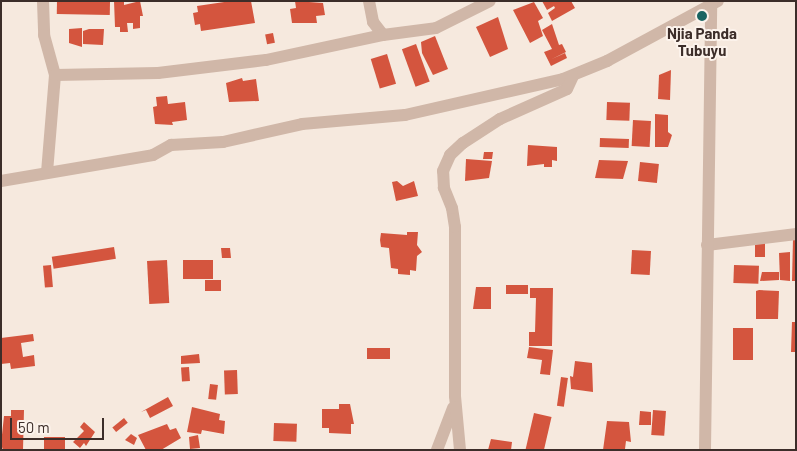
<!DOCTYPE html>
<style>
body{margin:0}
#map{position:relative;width:797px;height:451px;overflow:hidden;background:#f6e9de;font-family:Barlow,sans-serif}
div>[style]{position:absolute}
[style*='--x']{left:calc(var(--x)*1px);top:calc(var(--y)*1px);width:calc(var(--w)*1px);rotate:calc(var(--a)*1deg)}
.building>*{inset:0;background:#d4553e;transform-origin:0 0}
.minor>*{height:12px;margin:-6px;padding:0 6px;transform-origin:6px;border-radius:6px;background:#d0b7a8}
.dots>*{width:14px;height:14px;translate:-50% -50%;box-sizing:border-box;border:2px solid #fcf3ec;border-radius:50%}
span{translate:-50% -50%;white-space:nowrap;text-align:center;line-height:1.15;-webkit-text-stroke:4px #fcf3ec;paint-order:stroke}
.poi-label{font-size:15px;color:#3c2d29;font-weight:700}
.frame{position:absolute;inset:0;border:2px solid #3c2d29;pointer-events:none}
.scale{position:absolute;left:10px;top:418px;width:94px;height:22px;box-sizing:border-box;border:2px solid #3c2d29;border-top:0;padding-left:6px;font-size:15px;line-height:18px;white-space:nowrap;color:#3c2d29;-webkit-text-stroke:4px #fcf3ec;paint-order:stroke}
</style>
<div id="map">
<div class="building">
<i style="left:57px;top:1px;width:53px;height:13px;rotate:1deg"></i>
<i style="clip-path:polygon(114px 1px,124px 1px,124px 5px,140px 1px,143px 16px,140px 16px,140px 28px,133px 29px,133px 23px,127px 23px,128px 32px,120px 32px,120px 27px,115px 27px)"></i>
<i style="clip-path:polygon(231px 1px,251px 1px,255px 23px,201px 31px,200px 24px,195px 25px,193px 13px,198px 12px,197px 6px)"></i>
<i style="clip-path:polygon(295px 1px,323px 3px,325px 15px,316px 16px,317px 23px,292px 23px,290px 9px,296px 8px)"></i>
<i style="clip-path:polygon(542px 1px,571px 1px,575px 8px,552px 21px,548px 13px,555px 8px,554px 6px,547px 10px)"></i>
<i style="clip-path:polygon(534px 2px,543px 18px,538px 21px,543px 36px,530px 43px,513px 10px)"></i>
<i style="clip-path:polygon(498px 17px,508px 49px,490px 57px,476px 27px)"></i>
<i style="clip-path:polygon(552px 24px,559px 45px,562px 44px,566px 52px,552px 59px,565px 53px,567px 58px,551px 66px,544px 52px,552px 49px,542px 30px)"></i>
<i style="clip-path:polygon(82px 28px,82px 47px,69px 43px,69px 29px)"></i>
<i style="clip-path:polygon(89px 29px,104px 29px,103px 45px,83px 44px,83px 31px)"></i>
<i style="left:273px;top:33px;width:10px;height:8px;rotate:79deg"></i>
<i style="clip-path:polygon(435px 36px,448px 69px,433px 75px,422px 53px,421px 42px)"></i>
<i style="left:416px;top:44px;width:40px;height:15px;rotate:70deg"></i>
<i style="left:387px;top:54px;width:31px;height:17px;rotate:73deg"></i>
<i style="clip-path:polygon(671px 70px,670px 100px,658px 99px,659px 75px)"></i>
<i style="clip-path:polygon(242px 78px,243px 81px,256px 79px,259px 101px,229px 102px,226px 83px)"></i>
<i style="clip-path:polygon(167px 96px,168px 104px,185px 102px,187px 120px,172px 122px,173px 125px,155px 124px,153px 107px,157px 106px,156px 97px)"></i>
<i style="left:607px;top:102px;width:23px;height:18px;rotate:2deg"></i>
<i style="clip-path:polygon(655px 114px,668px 115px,668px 132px,672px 135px,668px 147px,655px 147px)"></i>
<i style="left:633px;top:120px;width:18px;height:26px;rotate:3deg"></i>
<i style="left:600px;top:138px;width:29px;height:9px;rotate:2deg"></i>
<i style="clip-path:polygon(528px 145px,557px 147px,557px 161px,552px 160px,552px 167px,544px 167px,544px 164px,527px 166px)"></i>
<i style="clip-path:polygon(484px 152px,493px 152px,492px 159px,483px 159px)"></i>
<i style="clip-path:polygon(466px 159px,492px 161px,489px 178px,465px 181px)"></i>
<i style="clip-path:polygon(599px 160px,628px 161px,623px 179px,595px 178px)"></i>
<i style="left:640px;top:162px;width:19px;height:19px;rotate:6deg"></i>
<i style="clip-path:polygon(397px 181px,403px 186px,414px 181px,418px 196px,396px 201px,392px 182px)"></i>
<i style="clip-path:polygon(407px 232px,418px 232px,417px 245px,422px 252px,417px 256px,416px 271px,410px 270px,410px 275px,398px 274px,398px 269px,391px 268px,389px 248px,381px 247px,380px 240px,381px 233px,407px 235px)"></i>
<i style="clip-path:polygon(793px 239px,796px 239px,796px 281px,792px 281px)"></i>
<i style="left:755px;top:241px;width:10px;height:16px"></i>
<i style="left:114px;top:247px;width:12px;height:63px;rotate:81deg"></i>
<i style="clip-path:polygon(221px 248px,230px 248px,231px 258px,222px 258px)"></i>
<i style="left:632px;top:250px;width:19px;height:24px;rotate:3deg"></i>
<i style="clip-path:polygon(790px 252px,790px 281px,780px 280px,779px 253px)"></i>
<i style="left:167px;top:260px;width:43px;height:20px;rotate:87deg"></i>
<i style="left:213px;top:260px;width:19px;height:30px;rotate:90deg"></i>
<i style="left:51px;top:265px;width:22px;height:8px;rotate:85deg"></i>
<i style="left:734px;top:265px;width:25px;height:18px;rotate:2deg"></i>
<i style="clip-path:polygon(762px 272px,779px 272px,779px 280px,760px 281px)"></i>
<i style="left:221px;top:280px;width:11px;height:16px;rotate:90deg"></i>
<i style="left:506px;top:285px;width:22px;height:9px"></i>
<i style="clip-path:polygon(476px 287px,491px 287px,491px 309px,473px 309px)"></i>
<i style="clip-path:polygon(530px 288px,553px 288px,552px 346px,529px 346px,529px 332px,535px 332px,536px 298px,530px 298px)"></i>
<i style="clip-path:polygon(759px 290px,779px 291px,778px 319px,756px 319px,756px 291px)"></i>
<i style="clip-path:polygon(792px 322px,796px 322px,796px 352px,791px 352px)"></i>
<i style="left:733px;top:328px;width:20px;height:32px"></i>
<i style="clip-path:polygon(33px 334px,34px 341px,21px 343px,23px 357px,34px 355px,35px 366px,11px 369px,10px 363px,1px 364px,1px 338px)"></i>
<i style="clip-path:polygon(529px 347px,553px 350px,550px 375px,540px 374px,542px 360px,527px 358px)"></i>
<i style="left:367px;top:348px;width:23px;height:11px"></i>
<i style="clip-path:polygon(199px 354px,200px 363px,181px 364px,181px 356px)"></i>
<i style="clip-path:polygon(575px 361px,592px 363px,593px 392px,571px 389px,570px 376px,573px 377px)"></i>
<i style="left:189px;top:367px;width:14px;height:8px;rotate:86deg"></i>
<i style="left:237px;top:370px;width:24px;height:13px;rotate:88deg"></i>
<i style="left:561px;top:377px;width:7px;height:29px;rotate:8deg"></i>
<i style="left:210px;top:384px;width:8px;height:15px;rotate:7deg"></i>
<i style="clip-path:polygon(168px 397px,173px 406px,150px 418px,146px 410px,141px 412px)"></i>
<i style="clip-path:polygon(339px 404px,350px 404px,354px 424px,351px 424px,351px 434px,329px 433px,329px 428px,322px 428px,322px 409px,339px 409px)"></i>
<i style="clip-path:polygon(192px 407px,220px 414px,219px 420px,225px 421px,224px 434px,202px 430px,201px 434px,187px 432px)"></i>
<i style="clip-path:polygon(11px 410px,24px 410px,23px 450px,3px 450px,1px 444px,4px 416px,11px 416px)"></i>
<i style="left:653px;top:410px;width:13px;height:25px;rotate:4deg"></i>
<i style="clip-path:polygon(640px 411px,651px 412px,651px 425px,639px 425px)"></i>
<i style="left:534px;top:413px;width:18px;height:37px;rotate:13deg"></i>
<i style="left:124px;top:418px;width:6px;height:15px;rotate:51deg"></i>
<i style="clip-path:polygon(607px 421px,629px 422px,631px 442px,626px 441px,625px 449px,603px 450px)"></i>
<i style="clip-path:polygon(84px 422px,95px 432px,86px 446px,84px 443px,80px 448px,73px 442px,84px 431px,80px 427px)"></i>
<i style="left:274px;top:423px;width:23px;height:18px;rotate:2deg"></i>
<i style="clip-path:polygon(167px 424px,170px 430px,176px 428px,181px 438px,161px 450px,146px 450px,138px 435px)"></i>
<i style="clip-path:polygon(131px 434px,137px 438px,134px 445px,125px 440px)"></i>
<i style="clip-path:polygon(198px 435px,200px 448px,190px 449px,189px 437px)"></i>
<i style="left:44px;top:437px;width:21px;height:13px"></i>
<i style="clip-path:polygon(491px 439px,512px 442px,511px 450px,488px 450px)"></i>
</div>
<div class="minor">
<i style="--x:43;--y:1;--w:34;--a:88"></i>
<i style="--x:44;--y:35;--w:41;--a:74.6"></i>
<i style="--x:55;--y:75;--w:97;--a:94.7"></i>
<i style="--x:369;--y:1;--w:21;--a:79"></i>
<i style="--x:373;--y:22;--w:16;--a:52"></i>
<i style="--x:55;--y:75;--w:103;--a:-1.1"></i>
<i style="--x:158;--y:73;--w:109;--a:-6.9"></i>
<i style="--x:266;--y:60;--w:120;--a:-12.1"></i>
<i style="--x:383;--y:35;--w:53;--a:-7.5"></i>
<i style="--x:436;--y:28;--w:60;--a:-26.6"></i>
<i style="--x:1;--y:181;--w:154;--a:-9.7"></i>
<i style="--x:153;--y:155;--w:21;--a:-29"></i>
<i style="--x:171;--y:145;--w:52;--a:-3.3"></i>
<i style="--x:223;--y:142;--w:81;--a:-12.8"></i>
<i style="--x:302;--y:124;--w:103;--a:-5"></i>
<i style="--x:405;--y:115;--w:162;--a:-12.8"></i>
<i style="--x:563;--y:79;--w:48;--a:-22.2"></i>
<i style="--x:607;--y:61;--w:126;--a:-28.4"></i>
<i style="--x:707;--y:245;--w:90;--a:-7"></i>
<i style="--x:437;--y:450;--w:45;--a:-69.1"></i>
<i style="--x:460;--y:450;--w:54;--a:-95.3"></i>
<i style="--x:455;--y:396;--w:169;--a:-90"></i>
<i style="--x:455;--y:227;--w:19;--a:-99"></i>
<i style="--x:452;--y:208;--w:22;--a:-112"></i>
<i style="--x:444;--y:188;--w:17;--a:-93"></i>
<i style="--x:443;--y:171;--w:17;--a:-66"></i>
<i style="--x:450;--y:155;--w:18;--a:-43"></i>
<i style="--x:463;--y:143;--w:44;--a:-33"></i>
<i style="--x:500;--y:119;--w:73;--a:-24.1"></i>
<i style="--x:567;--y:89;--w:14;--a:-65"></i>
<i style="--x:705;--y:450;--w:449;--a:-89.2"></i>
</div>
<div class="dots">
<i style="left:702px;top:16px;background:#196462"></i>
</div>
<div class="poi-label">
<span style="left:702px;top:42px">Njia Panda<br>Tubuyu</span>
</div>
<div class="frame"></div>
<div class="scale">50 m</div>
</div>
